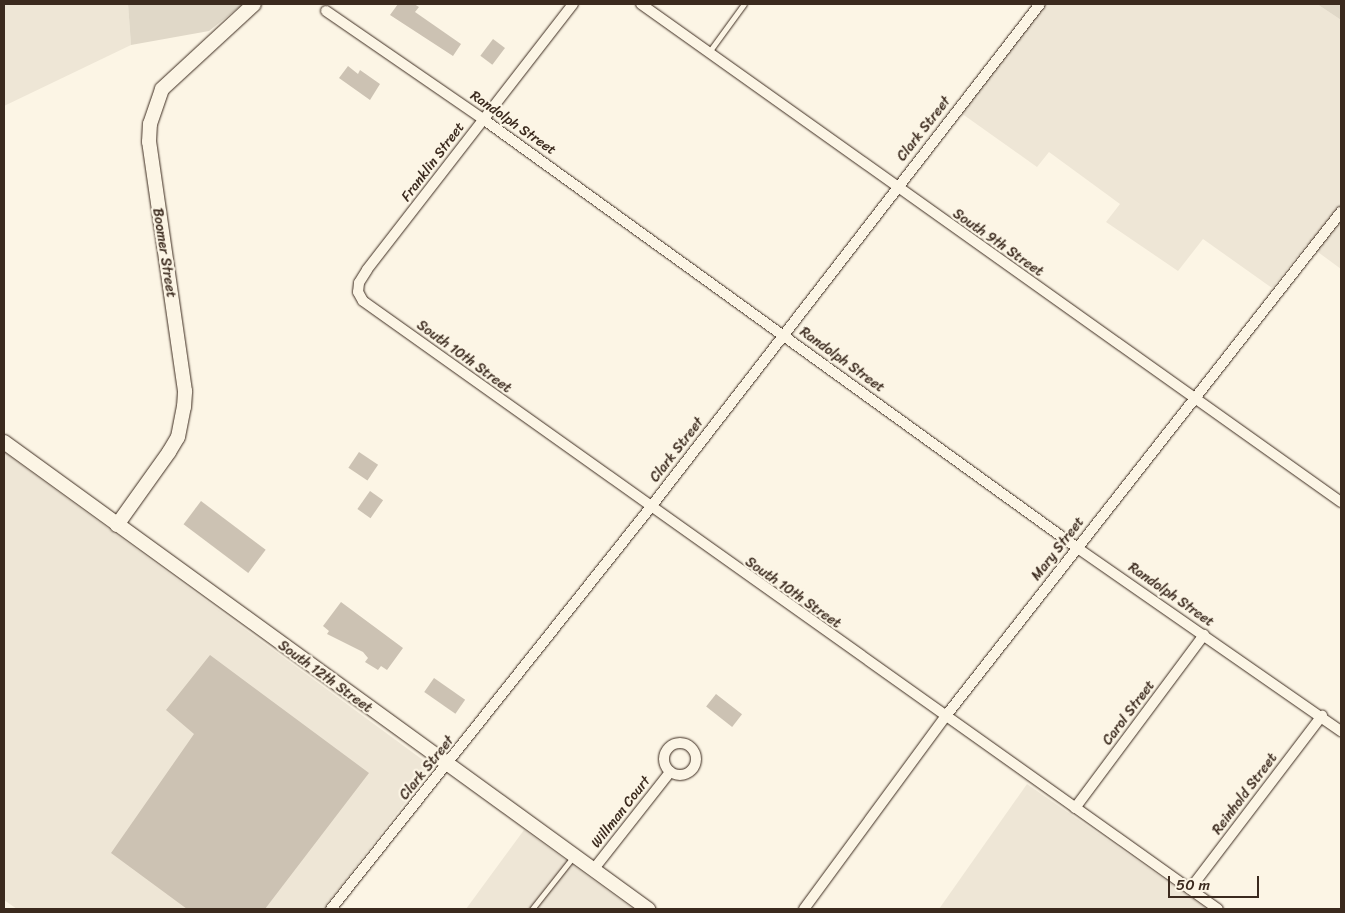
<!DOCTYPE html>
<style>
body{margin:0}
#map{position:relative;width:1345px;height:913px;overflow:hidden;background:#fcf5e5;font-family:Sriracha,sans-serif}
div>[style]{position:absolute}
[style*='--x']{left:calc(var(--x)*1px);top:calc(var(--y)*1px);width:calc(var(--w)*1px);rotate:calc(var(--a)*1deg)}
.built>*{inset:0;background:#eee6d6}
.green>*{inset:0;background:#e0d8c8}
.building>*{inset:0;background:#ccc2b3;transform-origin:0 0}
.roads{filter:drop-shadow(0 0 1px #3b2a1e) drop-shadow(0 0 1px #3b2a1e)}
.lane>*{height:5px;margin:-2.5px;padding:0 2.5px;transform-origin:2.5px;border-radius:2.5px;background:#fcf5e5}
.street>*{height:10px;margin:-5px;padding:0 5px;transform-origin:5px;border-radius:5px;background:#fcf5e5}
.street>.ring{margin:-5px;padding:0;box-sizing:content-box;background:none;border:10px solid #fcf5e5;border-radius:50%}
.secondary>*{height:14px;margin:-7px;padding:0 7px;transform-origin:7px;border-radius:7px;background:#fcf5e5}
span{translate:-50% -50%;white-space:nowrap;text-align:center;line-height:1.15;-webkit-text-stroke:4.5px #fcf5e5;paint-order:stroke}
.street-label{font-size:14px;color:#3b2a1e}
.frame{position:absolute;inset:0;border:5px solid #3b2a1e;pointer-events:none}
.scale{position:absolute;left:1168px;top:876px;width:91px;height:22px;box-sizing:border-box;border:2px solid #3b2a1e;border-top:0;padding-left:6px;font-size:15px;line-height:18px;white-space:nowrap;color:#3b2a1e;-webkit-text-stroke:4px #fcf5e5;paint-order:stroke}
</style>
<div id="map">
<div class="built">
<i style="clip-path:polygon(4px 4px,128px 4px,131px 45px,4px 106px)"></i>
<i style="clip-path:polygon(1046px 4px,1317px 4px,1341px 20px,1341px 269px,1307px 244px,1272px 288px,1203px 239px,1178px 271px,1106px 222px,1120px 204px,1049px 152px,1037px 167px,961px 113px)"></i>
<i style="clip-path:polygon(4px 452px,427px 763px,424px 778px,327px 904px,333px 909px,17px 909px,4px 900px)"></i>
<i style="clip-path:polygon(1027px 784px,1207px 909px,939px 909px)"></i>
<i style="clip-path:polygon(524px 830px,633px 909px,466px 909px)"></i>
</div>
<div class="green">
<i style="clip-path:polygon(128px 4px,243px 4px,209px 31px,131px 45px)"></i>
<i style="clip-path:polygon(1317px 4px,1341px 4px,1341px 20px)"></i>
</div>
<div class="building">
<i style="clip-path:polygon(398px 4px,414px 4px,419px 7px,415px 12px,461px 44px,453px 56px,390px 15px)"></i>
<i style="left:493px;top:39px;width:15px;height:21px;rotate:37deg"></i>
<i style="clip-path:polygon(348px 66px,358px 74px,360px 70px,380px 84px,370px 100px,339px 78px)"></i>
<i style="left:359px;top:452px;width:23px;height:19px;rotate:34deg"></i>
<i style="left:370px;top:491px;width:16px;height:22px;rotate:35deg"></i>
<i style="left:201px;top:501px;width:81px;height:29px;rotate:37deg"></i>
<i style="clip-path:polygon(341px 602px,403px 648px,387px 670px,381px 666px,378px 670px,365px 662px,368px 658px,363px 652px,327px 634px,329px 631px,323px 626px)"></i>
<i style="clip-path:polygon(210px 655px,369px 773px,265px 909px,187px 909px,111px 853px,194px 734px,166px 710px)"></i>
<i style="left:434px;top:678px;width:38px;height:17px;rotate:35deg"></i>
<i style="left:716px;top:694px;width:33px;height:16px;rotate:38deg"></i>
</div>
<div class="roads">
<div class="lane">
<i style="--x:709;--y:52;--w:59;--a:-53.9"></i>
<i style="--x:532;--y:909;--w:66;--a:-51.7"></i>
</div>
<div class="street">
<i style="--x:573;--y:4;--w:336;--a:127.8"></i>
<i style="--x:367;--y:270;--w:15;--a:122"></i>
<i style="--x:359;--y:283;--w:9;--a:96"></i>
<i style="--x:358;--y:292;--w:10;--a:61"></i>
<i style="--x:363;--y:301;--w:1049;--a:35.42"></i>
<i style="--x:641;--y:4;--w:859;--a:35.43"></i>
<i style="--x:326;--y:11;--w:191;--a:34.5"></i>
<i style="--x:483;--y:119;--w:731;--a:35.82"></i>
<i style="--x:1076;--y:547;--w:323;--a:34.8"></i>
<i class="ring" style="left:664px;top:743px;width:22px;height:22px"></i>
<i style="--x:1075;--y:808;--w:216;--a:-53.3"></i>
<i style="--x:593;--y:870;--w:125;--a:-51.8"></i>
<i style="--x:1190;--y:889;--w:218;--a:-52.7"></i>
<i style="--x:331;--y:909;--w:512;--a:-51.5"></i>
<i style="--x:650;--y:508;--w:637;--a:-52.27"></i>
<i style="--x:804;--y:909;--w:238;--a:-53.7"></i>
<i style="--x:945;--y:717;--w:642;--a:-51.9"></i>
</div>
<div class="secondary">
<i style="--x:4;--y:442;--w:796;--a:35.95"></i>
<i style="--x:117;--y:525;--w:90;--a:-54.5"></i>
<i style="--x:169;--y:452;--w:17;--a:-59"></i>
<i style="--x:178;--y:437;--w:31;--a:-79"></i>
<i style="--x:184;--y:407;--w:16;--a:-86"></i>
<i style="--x:185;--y:391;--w:252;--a:-98.2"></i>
<i style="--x:149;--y:142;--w:18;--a:-87"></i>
<i style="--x:150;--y:124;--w:37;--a:-71"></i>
<i style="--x:162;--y:89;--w:125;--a:-42.7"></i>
</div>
</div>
<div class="street-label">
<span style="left:513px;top:123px;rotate:35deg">Randolph Street</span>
<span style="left:924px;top:129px;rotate:-52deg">Clark Street</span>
<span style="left:433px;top:162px;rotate:-53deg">Franklin Street</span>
<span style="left:998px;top:243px;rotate:35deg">South 9th Street</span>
<span style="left:164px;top:253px;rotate:81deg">Boomer Street</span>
<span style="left:464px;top:357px;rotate:36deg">South 10th Street</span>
<span style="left:842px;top:360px;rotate:36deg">Randolph Street</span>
<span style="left:677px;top:450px;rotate:-52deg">Clark Street</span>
<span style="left:1058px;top:549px;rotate:-52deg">Mary Street</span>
<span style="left:793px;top:593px;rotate:35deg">South 10th Street</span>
<span style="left:1171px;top:595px;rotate:35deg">Randolph Street</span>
<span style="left:325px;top:677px;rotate:36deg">South 12th Street</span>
<span style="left:1129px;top:713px;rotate:-53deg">Carol Street</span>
<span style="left:427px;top:768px;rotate:-51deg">Clark Street</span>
<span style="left:1245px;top:794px;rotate:-53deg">Reinhold Street</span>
<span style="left:621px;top:812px;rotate:-52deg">Willman Court</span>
</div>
<div class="frame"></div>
<div class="scale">50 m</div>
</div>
